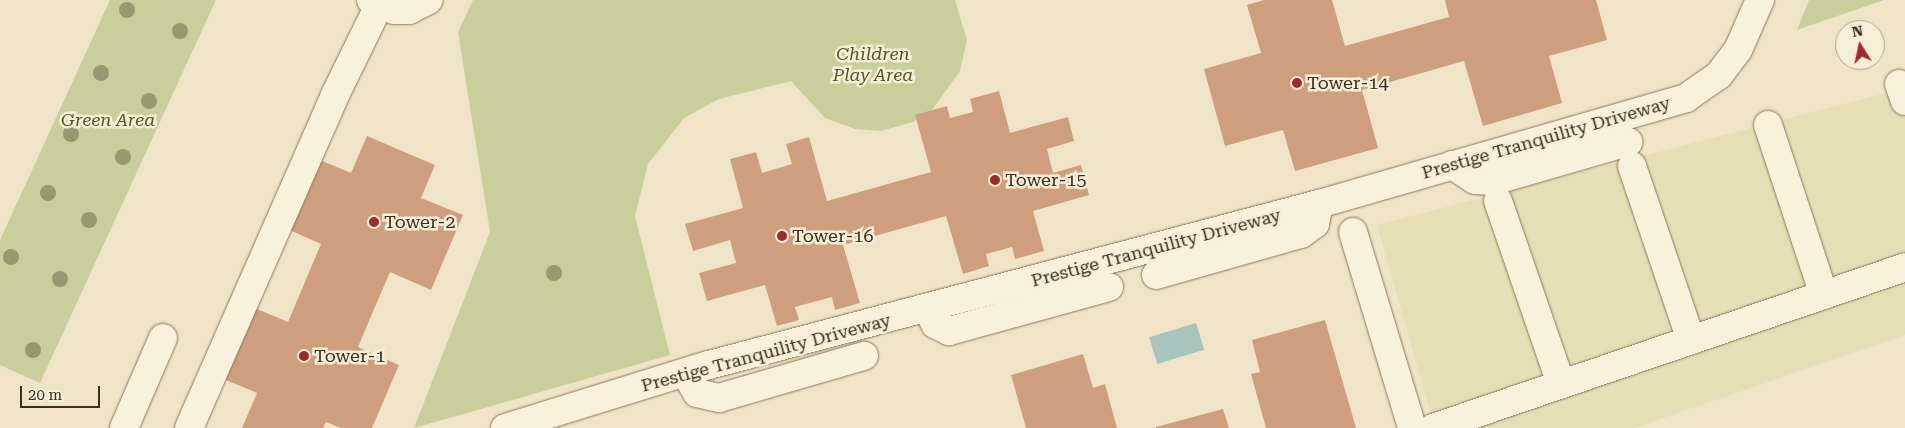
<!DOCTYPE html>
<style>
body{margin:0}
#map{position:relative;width:1905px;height:428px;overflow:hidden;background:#f0e4c8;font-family:"Roboto Serif",serif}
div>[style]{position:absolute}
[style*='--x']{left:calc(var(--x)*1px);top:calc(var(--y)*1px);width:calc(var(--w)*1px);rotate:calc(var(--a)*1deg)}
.farmland>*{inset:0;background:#e6deb5}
.green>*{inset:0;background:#c9cf9b}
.water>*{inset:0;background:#a9c4bc;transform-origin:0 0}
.building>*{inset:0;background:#cf9f7d}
.roads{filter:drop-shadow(0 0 1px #8d765c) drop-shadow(0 0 1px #8d765c)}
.minor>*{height:28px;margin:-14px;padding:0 14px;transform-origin:14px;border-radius:14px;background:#faf1dc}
.trees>*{width:16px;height:16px;margin:-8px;border-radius:50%;background:#96986f}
.dots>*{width:14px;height:14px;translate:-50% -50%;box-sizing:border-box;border:2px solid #f7eed8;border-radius:50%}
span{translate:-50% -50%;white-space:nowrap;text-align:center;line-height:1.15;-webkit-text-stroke:5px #f7eed8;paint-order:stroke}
.park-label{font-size:18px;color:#4d5a26;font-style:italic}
.poi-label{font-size:18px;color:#3d2e20}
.left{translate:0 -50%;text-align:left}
.street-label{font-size:18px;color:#3d2e20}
.north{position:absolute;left:1835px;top:20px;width:50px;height:50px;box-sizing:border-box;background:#f7eed8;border:1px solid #ada18e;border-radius:50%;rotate:350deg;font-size:14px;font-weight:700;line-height:20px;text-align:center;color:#3d2e20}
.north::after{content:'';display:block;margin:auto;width:18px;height:22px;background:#9e2a2b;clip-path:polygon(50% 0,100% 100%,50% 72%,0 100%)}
.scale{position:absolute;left:20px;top:386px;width:80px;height:22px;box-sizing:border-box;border:2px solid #3d2e20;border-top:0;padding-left:6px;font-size:15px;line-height:18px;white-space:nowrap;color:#3d2e20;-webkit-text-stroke:4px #f7eed8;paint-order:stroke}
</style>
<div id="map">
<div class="farmland">
<i style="clip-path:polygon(1905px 88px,1905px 335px,1634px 428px,1435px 428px,1377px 225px)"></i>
</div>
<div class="green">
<i style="clip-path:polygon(110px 0,216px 0,40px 383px,0 365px,0 240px)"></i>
<i style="clip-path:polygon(473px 0,955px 0,967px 40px,960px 71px,932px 110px,913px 122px,881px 131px,855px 129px,825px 118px,791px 81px,719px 99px,684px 118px,648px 164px,635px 216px,670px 355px,414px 428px,490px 232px,458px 32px)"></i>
<i style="clip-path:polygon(1809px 0,1884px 0,1797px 30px)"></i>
</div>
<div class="water">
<i style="left:1196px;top:323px;width:28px;height:49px;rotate:73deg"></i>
</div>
<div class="building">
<i style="clip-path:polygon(1264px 0,1332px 0,1345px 46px,1449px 17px,1445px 0,1596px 0,1607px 40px,1549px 56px,1562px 103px,1483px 126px,1464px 61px,1362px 90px,1378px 148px,1295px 171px,1283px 130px,1225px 146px,1204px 69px,1261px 53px,1247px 5px)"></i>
<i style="clip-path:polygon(999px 91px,1010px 133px,1068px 117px,1074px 141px,1047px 149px,1053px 173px,1081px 165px,1089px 195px,1033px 211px,1044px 251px,1015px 259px,1012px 247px,986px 254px,989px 266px,963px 274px,946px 216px,843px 245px,860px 303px,835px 310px,832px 297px,795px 307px,799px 320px,777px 326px,765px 285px,707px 301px,699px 273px,736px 263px,730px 240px,693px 251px,685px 224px,743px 208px,730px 159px,756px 152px,762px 173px,792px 164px,786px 144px,809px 137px,827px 201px,931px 172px,915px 115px,947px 106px,950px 118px,973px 112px,970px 99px)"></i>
<i style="clip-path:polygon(367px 136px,435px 165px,421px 198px,463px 215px,431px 290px,390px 272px,372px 314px,358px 347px,399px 365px,372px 428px,341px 428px,326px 422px,323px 428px,242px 428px,257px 393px,221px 378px,252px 307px,288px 322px,321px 244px,285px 228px,315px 158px,351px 173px)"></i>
<i style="clip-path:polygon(1325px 320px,1356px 428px,1266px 428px,1251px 374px,1260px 372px,1252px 340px)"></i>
<i style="clip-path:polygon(1083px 354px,1093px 388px,1105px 384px,1117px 428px,1026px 428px,1011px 375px)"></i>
<i style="clip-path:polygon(1223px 409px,1229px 428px,1156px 428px,1156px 427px)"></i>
</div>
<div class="roads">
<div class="minor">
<i style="--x:371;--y:0;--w:25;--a:23"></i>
<i style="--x:394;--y:10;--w:15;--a:0"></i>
<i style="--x:409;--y:10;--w:22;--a:-27"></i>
<i style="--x:1899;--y:84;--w:18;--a:71"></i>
<i style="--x:1768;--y:125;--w:179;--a:71.8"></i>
<i style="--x:1452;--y:165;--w:27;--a:33"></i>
<i style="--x:1475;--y:180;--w:18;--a:3"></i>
<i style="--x:1493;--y:181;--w:141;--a:-16.1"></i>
<i style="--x:1632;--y:166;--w:184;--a:71.3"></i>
<i style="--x:1498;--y:201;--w:194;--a:71"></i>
<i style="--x:1353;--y:232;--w:205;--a:73.2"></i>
<i style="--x:1156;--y:275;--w:151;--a:-15.8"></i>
<i style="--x:1301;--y:234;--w:17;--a:-36"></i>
<i style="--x:1315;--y:224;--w:20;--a:-79"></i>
<i style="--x:928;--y:309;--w:17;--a:65"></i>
<i style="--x:935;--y:324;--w:16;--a:27"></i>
<i style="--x:949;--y:331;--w:166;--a:-15.4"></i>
<i style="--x:686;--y:374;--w:22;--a:60"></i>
<i style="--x:697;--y:393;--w:23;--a:13"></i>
<i style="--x:719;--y:398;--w:151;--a:-16.2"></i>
<i style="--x:124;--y:428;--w:98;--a:-66.6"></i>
<i style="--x:189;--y:428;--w:364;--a:-66.3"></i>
<i style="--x:335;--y:95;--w:100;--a:-63.9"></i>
<i style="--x:505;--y:428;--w:214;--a:-17.2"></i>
<i style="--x:709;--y:365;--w:631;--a:-14.79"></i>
<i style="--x:1319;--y:204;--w:382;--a:-16.1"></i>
<i style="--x:1686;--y:98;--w:40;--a:-34.9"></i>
<i style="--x:1719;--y:75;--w:31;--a:-53"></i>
<i style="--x:1738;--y:50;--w:55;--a:-66.3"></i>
<i style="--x:1433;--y:428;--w:499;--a:-18.8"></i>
</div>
</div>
<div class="trees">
<i style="left:127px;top:10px"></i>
<i style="left:180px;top:31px"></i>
<i style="left:101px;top:73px"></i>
<i style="left:149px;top:101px"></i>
<i style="left:71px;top:134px"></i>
<i style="left:123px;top:157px"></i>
<i style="left:48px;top:193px"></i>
<i style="left:89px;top:220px"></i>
<i style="left:11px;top:257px"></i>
<i style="left:554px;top:273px"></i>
<i style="left:60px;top:279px"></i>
<i style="left:33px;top:350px"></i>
</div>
<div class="dots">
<i style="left:1297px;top:83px;background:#9e2a2b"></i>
<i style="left:995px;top:180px;background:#9e2a2b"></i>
<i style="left:374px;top:222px;background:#9e2a2b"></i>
<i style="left:782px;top:236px;background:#9e2a2b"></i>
<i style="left:304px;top:356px;background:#9e2a2b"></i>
</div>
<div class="park-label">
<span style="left:873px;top:65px">Children<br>Play Area</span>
<span style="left:108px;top:120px">Green Area</span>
</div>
<div class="poi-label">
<span class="left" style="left:1307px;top:83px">Tower-14</span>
<span class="left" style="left:1005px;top:180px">Tower-15</span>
<span class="left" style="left:384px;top:222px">Tower-2</span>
<span class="left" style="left:792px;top:236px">Tower-16</span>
<span class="left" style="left:314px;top:356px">Tower-1</span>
</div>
<div class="street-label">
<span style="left:1546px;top:138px;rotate:-16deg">Prestige Tranquility Driveway</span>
<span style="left:1156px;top:248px;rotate:-15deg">Prestige Tranquility Driveway</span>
<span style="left:766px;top:353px;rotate:-15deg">Prestige Tranquility Driveway</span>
</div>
<div class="north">N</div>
<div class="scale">20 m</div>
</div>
